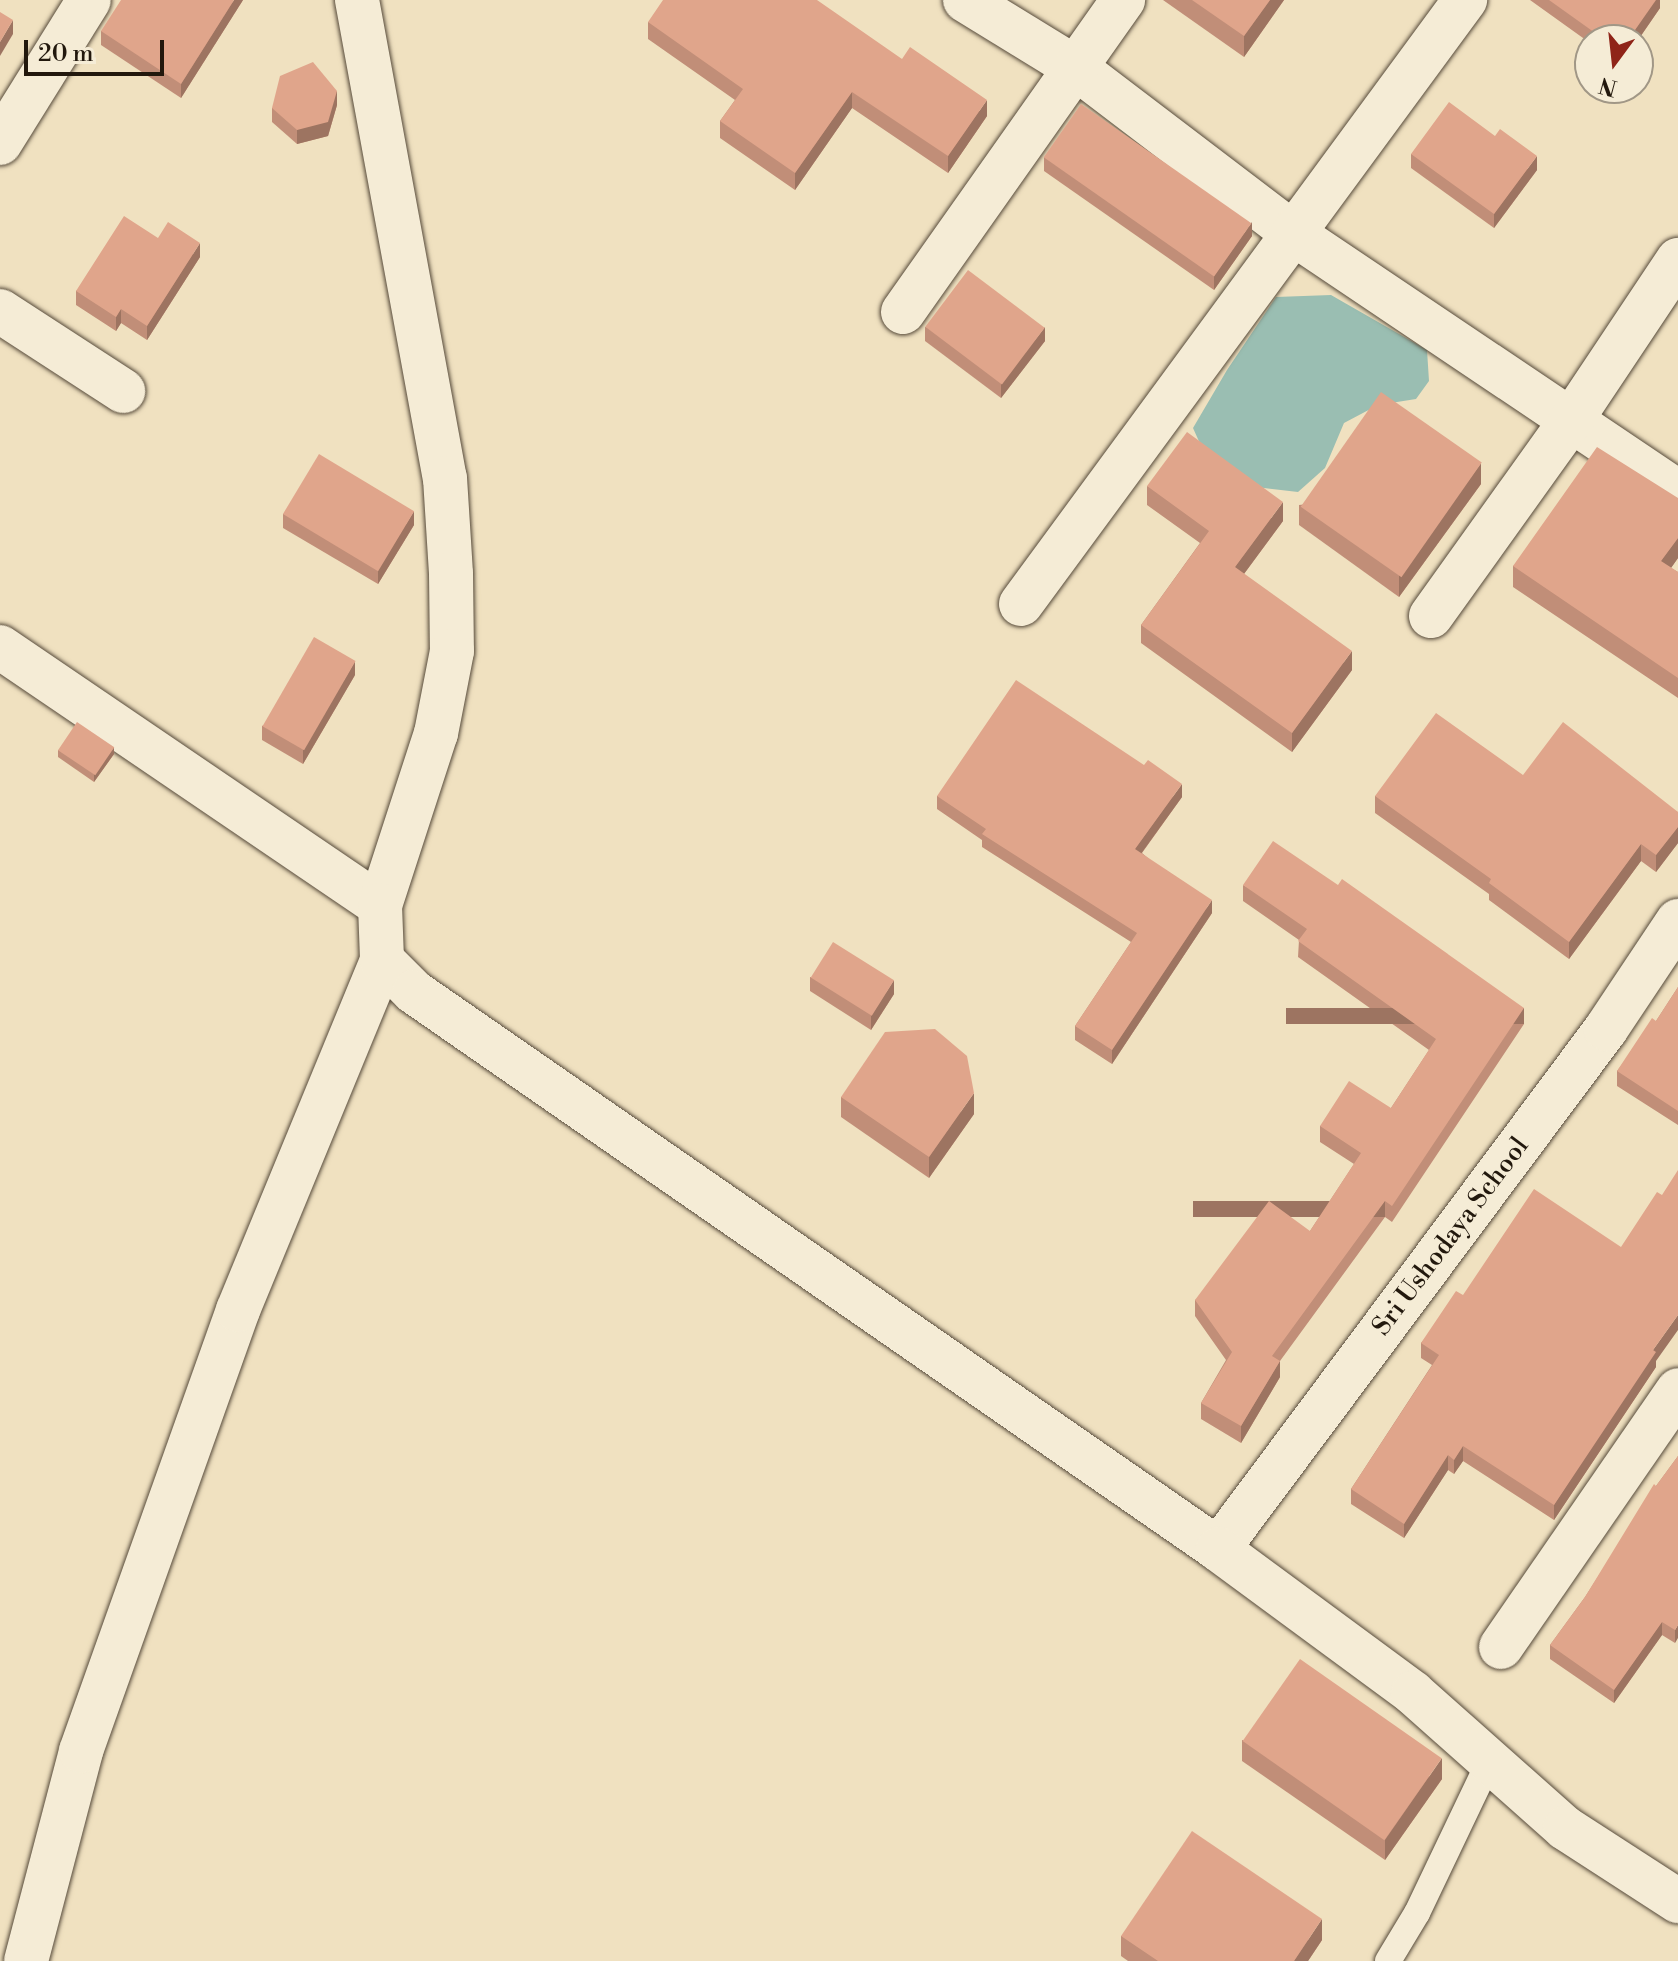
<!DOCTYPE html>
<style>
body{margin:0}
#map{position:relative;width:1678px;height:1961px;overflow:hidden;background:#f0e1c0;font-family:"Libre Bodoni",serif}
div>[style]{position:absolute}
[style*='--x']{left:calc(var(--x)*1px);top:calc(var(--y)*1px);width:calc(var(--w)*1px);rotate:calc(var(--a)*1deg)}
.water>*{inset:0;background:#9abeb2}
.roads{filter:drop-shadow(0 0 2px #564a3a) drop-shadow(0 0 2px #564a3a)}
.service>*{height:26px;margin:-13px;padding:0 13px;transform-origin:13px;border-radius:13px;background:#f5ecd6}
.minor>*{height:44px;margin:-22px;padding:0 22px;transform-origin:22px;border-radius:22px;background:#f5ecd6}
.tertiary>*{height:44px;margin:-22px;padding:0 22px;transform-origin:22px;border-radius:22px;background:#f5ecd6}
.wall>*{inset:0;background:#c18e78}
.shaded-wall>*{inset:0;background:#9d7461;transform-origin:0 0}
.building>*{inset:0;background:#e0a58b;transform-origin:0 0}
span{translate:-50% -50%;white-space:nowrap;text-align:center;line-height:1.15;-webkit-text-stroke:7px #f5ecd6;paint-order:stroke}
.street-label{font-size:26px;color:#22180d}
.north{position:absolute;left:1574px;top:24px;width:80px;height:80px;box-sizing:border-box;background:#f5ecd6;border:2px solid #a19786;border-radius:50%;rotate:195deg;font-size:22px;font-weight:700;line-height:32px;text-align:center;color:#22180d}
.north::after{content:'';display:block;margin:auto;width:28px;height:36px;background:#8f2418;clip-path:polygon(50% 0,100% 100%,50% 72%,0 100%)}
.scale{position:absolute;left:24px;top:40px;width:140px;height:36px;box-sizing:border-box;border:4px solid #22180d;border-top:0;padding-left:10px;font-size:24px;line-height:28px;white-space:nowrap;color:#22180d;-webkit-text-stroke:6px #f5ecd6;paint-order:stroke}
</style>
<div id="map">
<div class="water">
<i style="clip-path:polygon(1331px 295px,1427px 350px,1429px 381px,1416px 399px,1378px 405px,1344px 423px,1325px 468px,1298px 492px,1256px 487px,1206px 457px,1193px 428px,1227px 370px,1276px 297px)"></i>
</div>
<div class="roads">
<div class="service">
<i style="--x:1388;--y:1961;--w:56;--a:-58.9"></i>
<i style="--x:1417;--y:1913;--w:167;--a:-64.5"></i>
</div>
<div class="minor">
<i style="--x:965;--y:0;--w:130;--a:31.5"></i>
<i style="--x:1076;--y:68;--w:270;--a:37.3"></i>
<i style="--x:1291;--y:232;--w:466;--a:33.9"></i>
<i style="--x:0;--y:143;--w:168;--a:-58.1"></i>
<i style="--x:0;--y:311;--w:147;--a:33"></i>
<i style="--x:903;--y:312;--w:382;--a:-54.8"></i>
<i style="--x:1021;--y:604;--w:750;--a:-53.68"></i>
<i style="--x:1431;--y:616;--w:239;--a:-54.4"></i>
<i style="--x:1570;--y:422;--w:195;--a:-56.3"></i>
<i style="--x:0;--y:647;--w:459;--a:34.2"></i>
<i style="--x:1218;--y:1549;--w:649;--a:-53.27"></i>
<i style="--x:1606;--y:1029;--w:130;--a:-56.3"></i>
<i style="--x:1501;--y:1647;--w:312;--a:-55.4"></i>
<i style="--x:26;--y:1961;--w:217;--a:-75.3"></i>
<i style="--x:81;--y:1751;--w:468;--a:-70.4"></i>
<i style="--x:238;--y:1310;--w:378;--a:-67.6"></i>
</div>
<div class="tertiary">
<i style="--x:357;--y:0;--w:486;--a:79.6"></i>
<i style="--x:445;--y:478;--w:96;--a:86.4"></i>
<i style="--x:451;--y:574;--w:77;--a:89.3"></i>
<i style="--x:452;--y:651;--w:84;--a:101"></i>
<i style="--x:436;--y:733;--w:181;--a:108"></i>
<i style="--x:380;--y:905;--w:55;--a:87.9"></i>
<i style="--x:382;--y:960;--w:45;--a:45"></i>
<i style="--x:414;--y:992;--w:978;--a:34.71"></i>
<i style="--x:1218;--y:1549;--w:242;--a:36.4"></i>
<i style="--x:1413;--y:1693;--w:203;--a:41.6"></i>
<i style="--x:1565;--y:1828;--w:135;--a:32.9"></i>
</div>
</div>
<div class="wall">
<i style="clip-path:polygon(243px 0,181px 98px,101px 45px,101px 31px)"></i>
<i style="clip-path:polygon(1163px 0,1284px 0,1244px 57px)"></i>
<i style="clip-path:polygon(1530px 0,1660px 0,1660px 8px,1638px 40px,1590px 40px,1590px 43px)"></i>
<i style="clip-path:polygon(648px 22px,902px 59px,987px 116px,948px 173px,852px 108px,795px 190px,720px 138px,720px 121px,735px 100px,648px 39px)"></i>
<i style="clip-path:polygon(337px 105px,328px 136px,297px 144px,272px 122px,272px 108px)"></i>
<i style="clip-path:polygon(1411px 154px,1537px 170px,1494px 228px,1411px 168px)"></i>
<i style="clip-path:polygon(1044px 157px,1252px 236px,1214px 290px,1044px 171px)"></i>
<i style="clip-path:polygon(158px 238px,200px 257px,147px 340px,121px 323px,116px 331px,76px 305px,76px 291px)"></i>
<i style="clip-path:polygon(925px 327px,1045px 341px,1001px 398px,925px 341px)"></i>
<i style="clip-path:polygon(1481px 484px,1399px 597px,1299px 525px,1299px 505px)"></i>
<i style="clip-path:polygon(1147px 486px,1283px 521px,1244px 574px,1352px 670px,1292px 752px,1141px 643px,1141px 625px,1200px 543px,1147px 505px)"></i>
<i style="clip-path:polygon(1678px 498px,1678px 558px,1671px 568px,1678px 572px,1678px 698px,1513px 587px,1513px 566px)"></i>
<i style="clip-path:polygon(283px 514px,414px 525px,378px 584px,283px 528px)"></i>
<i style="clip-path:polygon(355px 675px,303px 764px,262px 740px,262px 726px)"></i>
<i style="clip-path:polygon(58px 750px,114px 754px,94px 782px,58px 757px)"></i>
<i style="clip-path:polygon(1523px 775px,1678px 812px,1678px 843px,1656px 872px,1641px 861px,1569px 959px,1489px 900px,1489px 894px,1375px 813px,1375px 796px)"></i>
<i style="clip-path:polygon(937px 796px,1182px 797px,1142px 853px,1212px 913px,1112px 1064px,1075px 1040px,1075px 1026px,1131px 942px,982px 847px,982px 840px,937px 809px)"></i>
<i style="clip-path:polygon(1243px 885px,1524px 1024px,1392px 1222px,1385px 1217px,1280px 1361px,1280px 1377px,1241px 1443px,1201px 1419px,1201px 1403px,1226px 1360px,1195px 1316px,1195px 1300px,1310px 1231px,1354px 1164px,1320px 1142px,1320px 1126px,1391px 1108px,1429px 1050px,1298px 957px,1299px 940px,1243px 901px)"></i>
<i style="clip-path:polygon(810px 977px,894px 994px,871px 1030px,810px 991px)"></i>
<i style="clip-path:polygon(1678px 987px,1678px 1125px,1617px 1086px,1617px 1071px,1656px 1021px)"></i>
<i style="clip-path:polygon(841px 1097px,974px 1114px,929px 1178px,841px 1117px)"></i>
<i style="clip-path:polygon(1463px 1295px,1656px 1361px,1656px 1367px,1554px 1520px,1463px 1461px,1454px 1474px,1448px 1470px,1404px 1538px,1351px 1504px,1351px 1489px,1432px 1365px,1421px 1358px,1421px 1343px)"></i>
<i style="clip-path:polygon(1678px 1456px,1675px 1643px,1662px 1635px,1614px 1703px,1550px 1659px,1550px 1645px,1585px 1597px,1656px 1486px)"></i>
<i style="clip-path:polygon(1242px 1740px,1442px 1779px,1385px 1860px,1242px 1761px)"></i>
<i style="clip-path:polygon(1121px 1936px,1322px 1940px,1308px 1961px,1128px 1961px,1121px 1956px)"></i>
</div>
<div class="shaded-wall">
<i style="clip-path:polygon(234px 0,243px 0,181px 98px,181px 84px)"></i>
<i style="clip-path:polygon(1270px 0,1284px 0,1244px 57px,1244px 36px)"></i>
<i style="clip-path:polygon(1655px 0,1660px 0,1660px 8px,1638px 40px,1628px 40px)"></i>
<i style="clip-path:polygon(13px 20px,13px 34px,0 56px,0 42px)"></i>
<i style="clip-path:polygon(337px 91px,337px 105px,328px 136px,297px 144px,297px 130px)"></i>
<i style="clip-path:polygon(852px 92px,852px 108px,795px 190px,795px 173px)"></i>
<i style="clip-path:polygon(987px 100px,987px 116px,948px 173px,948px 156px)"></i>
<i style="clip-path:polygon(1537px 156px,1537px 170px,1494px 228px,1494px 214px)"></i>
<i style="clip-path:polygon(1252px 222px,1252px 236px,1214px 290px,1214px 276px)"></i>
<i style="clip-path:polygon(200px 243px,200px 257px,147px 340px,147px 326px)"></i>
<i style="clip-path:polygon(121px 309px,121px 323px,116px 331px,116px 317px)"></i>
<i style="clip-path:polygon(1045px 327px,1045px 341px,1001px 398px,1001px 384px)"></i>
<i style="clip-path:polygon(1481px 463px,1481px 484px,1399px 597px,1399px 576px)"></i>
<i style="clip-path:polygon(1283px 502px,1283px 521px,1235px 586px,1235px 567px)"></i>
<i style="clip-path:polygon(414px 511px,414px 525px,378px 584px,378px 570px)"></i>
<i style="clip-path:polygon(1678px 538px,1678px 558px,1661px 582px,1661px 561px)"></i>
<i style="clip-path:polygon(1352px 651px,1352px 670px,1292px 752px,1292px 733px)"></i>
<i style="clip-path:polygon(355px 661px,355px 675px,303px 764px,303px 750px)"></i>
<i style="clip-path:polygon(114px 747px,114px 754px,94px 782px,94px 775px)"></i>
<i style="clip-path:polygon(1182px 784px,1182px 797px,1135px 862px,1135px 849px)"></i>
<i style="clip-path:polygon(1678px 827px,1678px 843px,1656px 872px,1656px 855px)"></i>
<i style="clip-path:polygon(1641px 844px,1641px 861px,1569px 959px,1569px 942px)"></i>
<i style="clip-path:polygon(1212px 900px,1212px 913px,1112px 1064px,1112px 1050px)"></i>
<i style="clip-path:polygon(894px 980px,894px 994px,871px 1030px,871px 1016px)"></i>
<i style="left:1524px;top:1008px;width:16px;height:238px;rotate:90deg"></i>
<i style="clip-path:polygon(974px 1093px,974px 1114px,929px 1178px,929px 1157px)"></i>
<i style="left:1385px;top:1201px;width:16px;height:192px;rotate:90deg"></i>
<i style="clip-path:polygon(1678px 1315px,1678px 1330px,1656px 1361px,1656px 1367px,1554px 1520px,1554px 1505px,1653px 1350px)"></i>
<i style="clip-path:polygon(1280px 1361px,1280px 1377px,1241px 1443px,1241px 1426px)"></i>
<i style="clip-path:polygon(1463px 1446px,1463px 1461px,1454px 1474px,1454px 1460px)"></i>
<i style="clip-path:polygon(1448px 1455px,1448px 1470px,1404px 1538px,1404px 1524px)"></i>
<i style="clip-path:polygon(1662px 1622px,1662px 1635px,1614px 1703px,1614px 1690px)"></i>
<i style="clip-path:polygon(1678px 1625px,1678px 1638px,1675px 1643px,1675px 1630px)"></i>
<i style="clip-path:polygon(1442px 1758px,1442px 1779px,1385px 1860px,1385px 1840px)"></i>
<i style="clip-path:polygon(1322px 1919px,1322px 1940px,1308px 1961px,1294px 1961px)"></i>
</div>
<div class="building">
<i style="clip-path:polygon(121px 0,234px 0,181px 84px,101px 31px)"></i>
<i style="clip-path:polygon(663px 0,817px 0,902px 59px,910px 47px,987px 100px,948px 156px,852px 92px,795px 173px,720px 121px,743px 89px,648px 22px)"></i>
<i style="clip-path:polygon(1192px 0,1270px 0,1244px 36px)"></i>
<i style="clip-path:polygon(1549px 0,1656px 0,1628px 40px,1605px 40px)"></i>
<i style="clip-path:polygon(0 12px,13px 20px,0 42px)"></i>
<i style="clip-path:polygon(313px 62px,337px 91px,328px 122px,297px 130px,272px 108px,280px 76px)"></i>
<i style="clip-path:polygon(1449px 102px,1495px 136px,1500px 129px,1537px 156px,1494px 214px,1411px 154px)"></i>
<i style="left:1081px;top:104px;width:208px;height:65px;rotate:35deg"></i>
<i style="clip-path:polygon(124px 216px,158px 238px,168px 222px,200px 243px,147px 326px,121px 309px,116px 317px,76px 291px)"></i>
<i style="left:968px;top:270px;width:96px;height:71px;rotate:37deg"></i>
<i style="left:1381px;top:392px;width:123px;height:140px;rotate:35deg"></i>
<i style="clip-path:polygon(1187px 432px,1283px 502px,1235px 567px,1352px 651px,1292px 733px,1141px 625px,1209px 531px,1147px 486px)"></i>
<i style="clip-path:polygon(1597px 447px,1678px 498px,1678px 538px,1661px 561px,1678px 572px,1678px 678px,1513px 566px)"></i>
<i style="left:319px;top:454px;width:111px;height:70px;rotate:31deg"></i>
<i style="left:314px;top:637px;width:48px;height:103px;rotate:30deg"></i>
<i style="clip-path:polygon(1016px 680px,1144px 765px,1148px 760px,1182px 784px,1135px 849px,1212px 900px,1112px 1050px,1075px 1026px,1137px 933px,982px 834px,986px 829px,937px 796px)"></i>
<i style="clip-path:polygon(1436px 713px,1523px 775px,1563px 722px,1678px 812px,1678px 827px,1656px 855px,1641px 844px,1569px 942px,1489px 883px,1491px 879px,1375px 796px)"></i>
<i style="left:77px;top:722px;width:45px;height:34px;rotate:34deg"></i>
<i style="clip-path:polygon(1273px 841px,1338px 885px,1342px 879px,1524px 1008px,1392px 1206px,1385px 1201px,1272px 1356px,1280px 1361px,1241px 1426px,1201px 1403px,1232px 1352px,1195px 1300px,1269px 1201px,1310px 1231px,1361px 1153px,1320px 1126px,1349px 1081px,1391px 1108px,1436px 1039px,1298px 941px,1307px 929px,1243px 885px)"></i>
<i style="left:833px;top:942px;width:72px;height:42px;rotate:32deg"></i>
<i style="clip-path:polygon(1678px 987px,1678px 1111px,1617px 1071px,1652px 1018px,1656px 1021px)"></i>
<i style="clip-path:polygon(935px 1029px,967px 1056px,974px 1093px,929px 1157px,841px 1097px,885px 1032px)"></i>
<i style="clip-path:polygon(1678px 1170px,1678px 1315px,1653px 1350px,1656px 1352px,1554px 1505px,1463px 1446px,1454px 1460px,1448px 1455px,1404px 1524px,1351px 1489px,1439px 1355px,1421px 1343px,1456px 1291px,1463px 1295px,1534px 1189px,1621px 1247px,1657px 1192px,1662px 1195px)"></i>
<i style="clip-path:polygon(1678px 1456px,1678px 1625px,1675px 1630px,1662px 1622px,1614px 1690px,1550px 1645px,1585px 1597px,1654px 1484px,1656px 1486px)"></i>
<i style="left:1300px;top:1659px;width:173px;height:100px;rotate:35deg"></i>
<i style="clip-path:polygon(1192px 1831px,1322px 1919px,1294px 1961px,1158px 1961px,1121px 1936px)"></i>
</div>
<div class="street-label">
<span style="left:1451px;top:1237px;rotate:-53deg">Sri Ushodaya School</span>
</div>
<div class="north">N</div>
<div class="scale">20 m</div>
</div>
